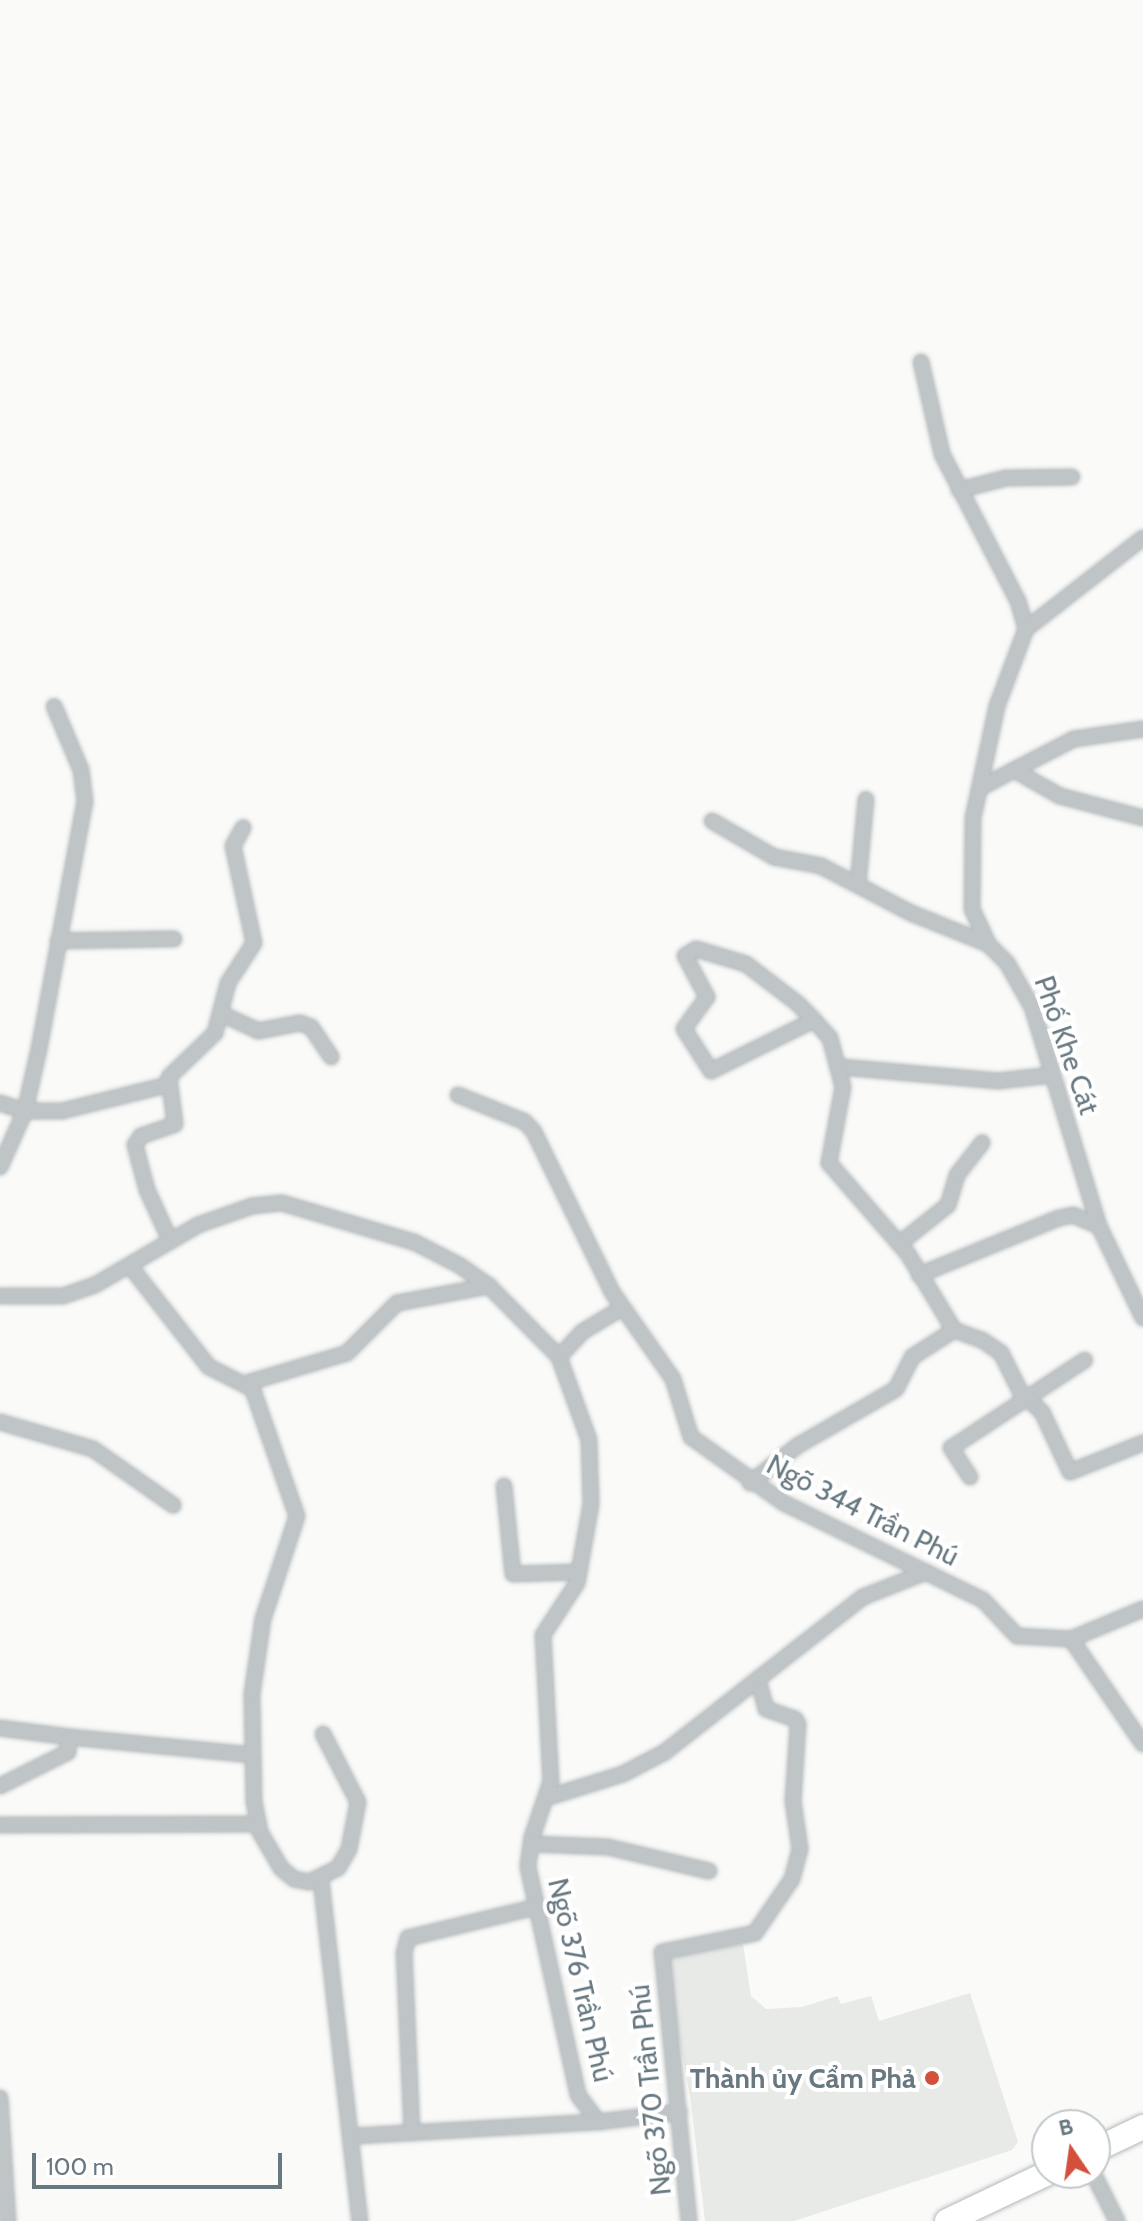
<!DOCTYPE html>
<meta charset="utf-8">
<style>
body{margin:0}
#map{position:relative;width:1143px;height:2221px;overflow:hidden;background:#fafaf8;font-family:Cabin,sans-serif}
div>[style]{position:absolute}
[style*='--x']{left:calc(var(--x)*1px);top:calc(var(--y)*1px);width:calc(var(--w)*1px);rotate:calc(var(--a)*1deg)}
.built>*{inset:0;background:#e8eae8}
.roads{filter:drop-shadow(0 0 2px #b3b9bc) drop-shadow(0 0 2px #b3b9bc)}
.street>*{height:14px;margin:-7px;padding:0 7px;transform-origin:7px;border-radius:7px;background:#bfc4c7}
.primary>*{height:24px;margin:-12px;padding:0 12px;transform-origin:12px;border-radius:12px;background:#fff}
.dots>*{width:22px;height:22px;translate:-50% -50%;box-sizing:border-box;border:4px solid #fff;border-radius:50%}
span{translate:-50% -50%;white-space:nowrap;text-align:center;line-height:1.15;-webkit-text-stroke:8px #fff;paint-order:stroke}
.street-label{font-size:28px;color:#677880}
.poi-label{font-size:28px;color:#677880;font-weight:700}
.right{translate:-100% -50%;text-align:right}
.north{position:absolute;left:1031px;top:2109px;width:80px;height:80px;box-sizing:border-box;background:#fff;border:2px solid #c2c9cc;border-radius:50%;rotate:347deg;font-size:22px;font-weight:700;line-height:32px;text-align:center;color:#677880}
.north::after{content:'';display:block;margin:auto;width:28px;height:36px;background:#d54f3d;clip-path:polygon(50% 0,100% 100%,50% 72%,0 100%)}
.scale{position:absolute;left:32px;top:2153px;width:250px;height:36px;box-sizing:border-box;border:4px solid #677880;border-top:0;padding-left:10px;font-size:24px;line-height:28px;white-space:nowrap;color:#677880;-webkit-text-stroke:6px #fff;paint-order:stroke}
</style>
<div id="map">
<div class="built">
<i style="clip-path:polygon(743px 1944px,751px 1996px,766px 2009px,802px 2007px,837px 1996px,841px 2004px,871px 1996px,879px 2021px,970px 1993px,1018px 2142px,1012px 2150px,794px 2221px,705px 2221px,690px 2096px,664px 1958px)"></i>
</div>
<div class="roads">
<div class="street">
<i style="--x:921;--y:362;--w:94;--a:77.1"></i>
<i style="--x:942;--y:454;--w:165;--a:62.7"></i>
<i style="--x:1018;--y:601;--w:29;--a:74"></i>
<i style="--x:1026;--y:629;--w:82;--a:110.6"></i>
<i style="--x:997;--y:706;--w:115;--a:102.1"></i>
<i style="--x:973;--y:818;--w:91;--a:90.6"></i>
<i style="--x:972;--y:909;--w:38;--a:65"></i>
<i style="--x:959;--y:490;--w:49;--a:-14.3"></i>
<i style="--x:1006;--y:478;--w:66;--a:-0.9"></i>
<i style="--x:1026;--y:629;--w:148;--a:-37.9"></i>
<i style="--x:1014;--y:770;--w:68;--a:-27.3"></i>
<i style="--x:1074;--y:739;--w:70;--a:-8.2"></i>
<i style="--x:982;--y:787;--w:36;--a:-28"></i>
<i style="--x:1014;--y:770;--w:53;--a:29.5"></i>
<i style="--x:1060;--y:796;--w:86;--a:14.8"></i>
<i style="--x:712;--y:821;--w:72;--a:30.1"></i>
<i style="--x:774;--y:857;--w:48;--a:10.8"></i>
<i style="--x:821;--y:866;--w:102;--a:27.6"></i>
<i style="--x:911;--y:913;--w:83;--a:21.9"></i>
<i style="--x:988;--y:944;--w:27;--a:45"></i>
<i style="--x:1007;--y:963;--w:51;--a:60.4"></i>
<i style="--x:1032;--y:1007;--w:229;--a:73"></i>
<i style="--x:1099;--y:1226;--w:102;--a:64.4"></i>
<i style="--x:858;--y:885;--w:86;--a:-84.7"></i>
<i style="--x:58;--y:941;--w:116;--a:-1"></i>
<i style="--x:222;--y:1014;--w:40;--a:25"></i>
<i style="--x:258;--y:1031;--w:43;--a:-10.8"></i>
<i style="--x:300;--y:1023;--w:12;--a:20"></i>
<i style="--x:311;--y:1027;--w:36;--a:56"></i>
<i style="--x:841;--y:1067;--w:158;--a:5.1"></i>
<i style="--x:998;--y:1081;--w:55;--a:-6.2"></i>
<i style="--x:458;--y:1095;--w:72;--a:21.9"></i>
<i style="--x:525;--y:1122;--w:13;--a:48"></i>
<i style="--x:534;--y:1132;--w:178;--a:64"></i>
<i style="--x:612;--y:1292;--w:106;--a:55"></i>
<i style="--x:673;--y:1379;--w:61;--a:72.8"></i>
<i style="--x:691;--y:1437;--w:114;--a:35.4"></i>
<i style="--x:784;--y:1503;--w:221;--a:26"></i>
<i style="--x:983;--y:1600;--w:50;--a:46.6"></i>
<i style="--x:1017;--y:1636;--w:54;--a:3.2"></i>
<i style="--x:1071;--y:1639;--w:127;--a:55.6"></i>
<i style="--x:0;--y:1103;--w:26;--a:18"></i>
<i style="--x:25;--y:1111;--w:37;--a:0"></i>
<i style="--x:62;--y:1111;--w:108;--a:-13.9"></i>
<i style="--x:0;--y:1167;--w:61;--a:-65.9"></i>
<i style="--x:25;--y:1111;--w:64;--a:-77.3"></i>
<i style="--x:39;--y:1049;--w:251;--a:-79.5"></i>
<i style="--x:85;--y:802;--w:32;--a:-97"></i>
<i style="--x:81;--y:770;--w:69;--a:-112.9"></i>
<i style="--x:170;--y:1240;--w:55;--a:-114.7"></i>
<i style="--x:147;--y:1190;--w:47;--a:-104.9"></i>
<i style="--x:135;--y:1145;--w:11;--a:-56"></i>
<i style="--x:141;--y:1136;--w:36;--a:-19"></i>
<i style="--x:175;--y:1124;--w:47;--a:-97.3"></i>
<i style="--x:169;--y:1077;--w:64;--a:-43.7"></i>
<i style="--x:215;--y:1033;--w:52;--a:-75.4"></i>
<i style="--x:228;--y:983;--w:48;--a:-57"></i>
<i style="--x:254;--y:943;--w:99;--a:-102.2"></i>
<i style="--x:233;--y:846;--w:21;--a:-61"></i>
<i style="--x:899;--y:1244;--w:63;--a:-38.5"></i>
<i style="--x:948;--y:1205;--w:31;--a:-73"></i>
<i style="--x:957;--y:1175;--w:41;--a:-52"></i>
<i style="--x:130;--y:1266;--w:128;--a:52"></i>
<i style="--x:209;--y:1367;--w:47;--a:26.6"></i>
<i style="--x:919;--y:1275;--w:151;--a:-22.2"></i>
<i style="--x:1059;--y:1218;--w:14;--a:-12"></i>
<i style="--x:1073;--y:1215;--w:28;--a:23"></i>
<i style="--x:0;--y:1296;--w:63;--a:0"></i>
<i style="--x:63;--y:1296;--w:34;--a:-19"></i>
<i style="--x:95;--y:1285;--w:119;--a:-30.2"></i>
<i style="--x:198;--y:1225;--w:57;--a:-19.4"></i>
<i style="--x:252;--y:1206;--w:30;--a:-6"></i>
<i style="--x:282;--y:1203;--w:138;--a:16.5"></i>
<i style="--x:414;--y:1242;--w:51;--a:27.1"></i>
<i style="--x:459;--y:1265;--w:37;--a:35"></i>
<i style="--x:489;--y:1286;--w:100;--a:45.4"></i>
<i style="--x:559;--y:1357;--w:88;--a:70.1"></i>
<i style="--x:589;--y:1440;--w:64;--a:88.2"></i>
<i style="--x:591;--y:1504;--w:80;--a:100"></i>
<i style="--x:577;--y:1583;--w:62;--a:123.2"></i>
<i style="--x:543;--y:1635;--w:146;--a:86.9"></i>
<i style="--x:551;--y:1781;--w:59;--a:108.7"></i>
<i style="--x:532;--y:1837;--w:30;--a:98"></i>
<i style="--x:528;--y:1867;--w:233;--a:77.6"></i>
<i style="--x:578;--y:2095;--w:34;--a:53"></i>
<i style="--x:598;--y:2122;--w:82;--a:-7"></i>
<i style="--x:954;--y:1330;--w:30;--a:20"></i>
<i style="--x:982;--y:1340;--w:23;--a:34"></i>
<i style="--x:1001;--y:1353;--w:45;--a:63.4"></i>
<i style="--x:1021;--y:1393;--w:28;--a:42"></i>
<i style="--x:1042;--y:1412;--w:66;--a:65"></i>
<i style="--x:1070;--y:1472;--w:79;--a:-21.7"></i>
<i style="--x:559;--y:1357;--w:34;--a:-47"></i>
<i style="--x:582;--y:1332;--w:47;--a:-31"></i>
<i style="--x:0;--y:1422;--w:97;--a:16.2"></i>
<i style="--x:93;--y:1449;--w:98;--a:35"></i>
<i style="--x:970;--y:1477;--w:35;--a:-123"></i>
<i style="--x:951;--y:1448;--w:160;--a:-33.3"></i>
<i style="--x:750;--y:1483;--w:60;--a:-38.2"></i>
<i style="--x:797;--y:1446;--w:114;--a:-29.9"></i>
<i style="--x:896;--y:1389;--w:36;--a:-63"></i>
<i style="--x:912;--y:1357;--w:50;--a:-32.7"></i>
<i style="--x:954;--y:1330;--w:89;--a:-121.2"></i>
<i style="--x:908;--y:1254;--w:121;--a:-131"></i>
<i style="--x:829;--y:1163;--w:77;--a:-79.6"></i>
<i style="--x:843;--y:1087;--w:51;--a:-104.9"></i>
<i style="--x:830;--y:1038;--w:24;--a:-132"></i>
<i style="--x:814;--y:1020;--w:24;--a:-135"></i>
<i style="--x:797;--y:1003;--w:64;--a:-142.6"></i>
<i style="--x:746;--y:964;--w:52;--a:-163.3"></i>
<i style="--x:696;--y:949;--w:13;--a:148"></i>
<i style="--x:685;--y:956;--w:47;--a:61.8"></i>
<i style="--x:707;--y:997;--w:39;--a:126"></i>
<i style="--x:684;--y:1029;--w:50;--a:57.3"></i>
<i style="--x:711;--y:1071;--w:115;--a:-26.3"></i>
<i style="--x:504;--y:1486;--w:88;--a:84.2"></i>
<i style="--x:513;--y:1574;--w:66;--a:-1.7"></i>
<i style="--x:1071;--y:1639;--w:78;--a:-22.6"></i>
<i style="--x:0;--y:1728;--w:70;--a:7.4"></i>
<i style="--x:69;--y:1737;--w:15;--a:94"></i>
<i style="--x:68;--y:1752;--w:76;--a:153.4"></i>
<i style="--x:323;--y:1734;--w:76;--a:62.8"></i>
<i style="--x:358;--y:1802;--w:48;--a:100.8"></i>
<i style="--x:349;--y:1849;--w:22;--a:120"></i>
<i style="--x:338;--y:1868;--w:32;--a:154"></i>
<i style="--x:309;--y:1882;--w:15;--a:-169"></i>
<i style="--x:294;--y:1879;--w:17;--a:-140"></i>
<i style="--x:281;--y:1868;--w:42;--a:-120.3"></i>
<i style="--x:260;--y:1832;--w:31;--a:-101"></i>
<i style="--x:254;--y:1802;--w:108;--a:-91.1"></i>
<i style="--x:252;--y:1694;--w:76;--a:-81.7"></i>
<i style="--x:263;--y:1619;--w:108;--a:-71.7"></i>
<i style="--x:297;--y:1516;--w:142;--a:-109.3"></i>
<i style="--x:250;--y:1382;--w:101;--a:-16.6"></i>
<i style="--x:347;--y:1353;--w:71;--a:-45"></i>
<i style="--x:397;--y:1303;--w:94;--a:-10.5"></i>
<i style="--x:69;--y:1737;--w:183;--a:5.6"></i>
<i style="--x:549;--y:1797;--w:77;--a:-17.3"></i>
<i style="--x:623;--y:1774;--w:47;--a:-27.6"></i>
<i style="--x:665;--y:1752;--w:118;--a:-38.1"></i>
<i style="--x:0;--y:1825;--w:258;--a:-0.2"></i>
<i style="--x:532;--y:1844;--w:76;--a:2.3"></i>
<i style="--x:608;--y:1847;--w:104;--a:13.4"></i>
<i style="--x:321;--y:1880;--w:343;--a:83.5"></i>
<i style="--x:0;--y:2098;--w:123;--a:86.3"></i>
<i style="--x:412;--y:2133;--w:180;--a:-92.5"></i>
<i style="--x:404;--y:1953;--w:16;--a:-75"></i>
<i style="--x:408;--y:1938;--w:132;--a:-13.6"></i>
<i style="--x:353;--y:2136;--w:245;--a:-3.3"></i>
<i style="--x:1093;--y:2173;--w:54;--a:63.4"></i>
<i style="--x:689;--y:2221;--w:270;--a:-95.7"></i>
<i style="--x:662;--y:1952;--w:95;--a:-11.5"></i>
<i style="--x:755;--y:1933;--w:65;--a:-55.6"></i>
<i style="--x:792;--y:1879;--w:31;--a:-75"></i>
<i style="--x:800;--y:1849;--w:49;--a:-98.3"></i>
<i style="--x:793;--y:1801;--w:77;--a:-86.3"></i>
<i style="--x:798;--y:1724;--w:6;--a:-121"></i>
<i style="--x:795;--y:1719;--w:31;--a:-161"></i>
<i style="--x:766;--y:1709;--w:31;--a:-105"></i>
<i style="--x:758;--y:1679;--w:133;--a:-38"></i>
<i style="--x:863;--y:1597;--w:68;--a:-21.6"></i>
</div>
<div class="primary">
<i style="--x:1095;--y:2150;--w:53;--a:-25.6"></i>
<i style="--x:947;--y:2221;--w:112;--a:-25.4"></i>
</div>
</div>
<div class="dots">
<i style="left:932px;top:2078px;background:#d54f3d"></i>
</div>
<div class="street-label">
<span style="left:1067px;top:1045px;rotate:71deg">Phố Khe Cát</span>
<span style="left:863px;top:1510px;rotate:27deg">Ngõ 344 Trần Phú</span>
<span style="left:581px;top:1980px;rotate:77deg">Ngõ 376 Trần Phú</span>
<span style="left:650px;top:2090px;rotate:-96deg">Ngõ 370 Trần Phú</span>
</div>
<div class="poi-label">
<span class="right" style="left:916px;top:2078px">Thành ủy Cẩm Phả</span>
</div>
<div class="north">B</div>
<div class="scale">100 m</div>
</div>
